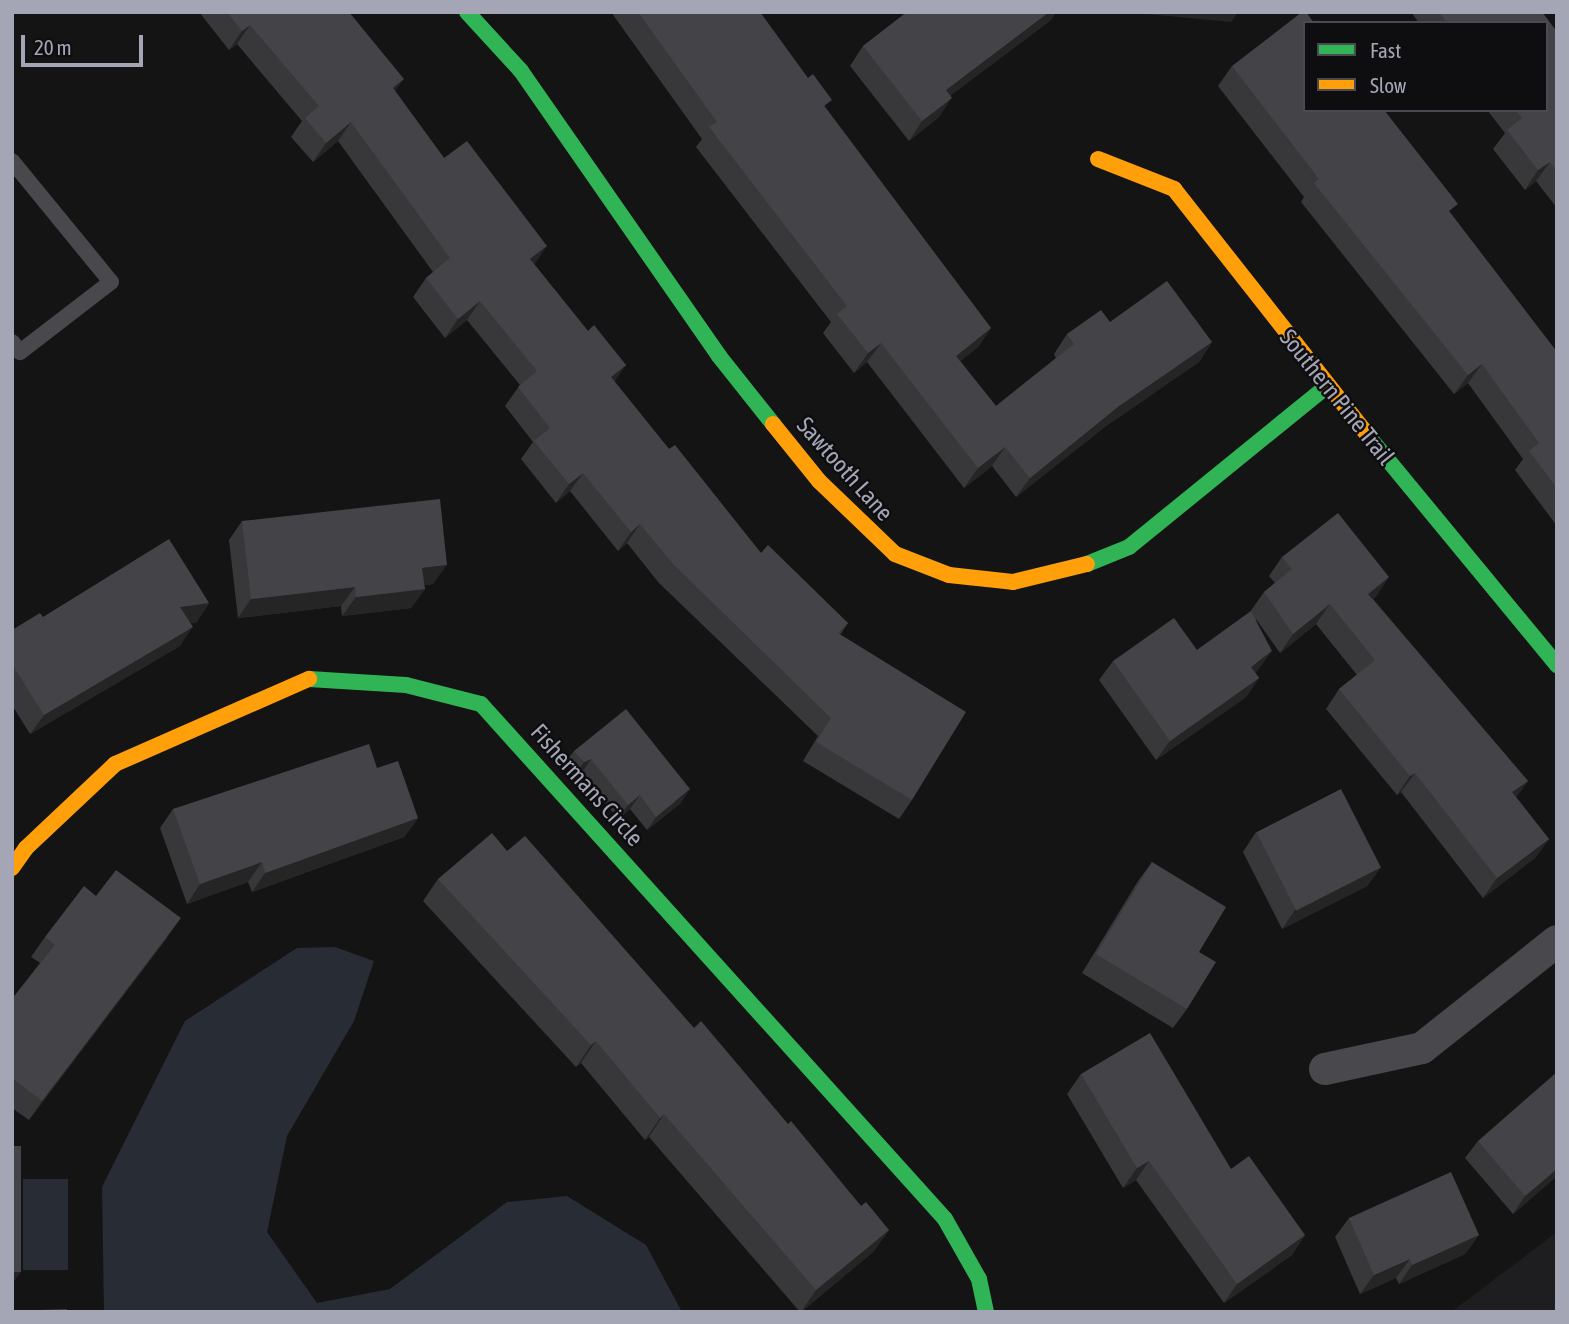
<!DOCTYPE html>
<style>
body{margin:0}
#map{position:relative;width:1569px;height:1324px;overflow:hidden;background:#141414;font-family:"Asap Condensed",sans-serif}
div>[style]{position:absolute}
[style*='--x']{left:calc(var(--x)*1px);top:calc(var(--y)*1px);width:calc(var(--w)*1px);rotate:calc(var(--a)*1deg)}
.built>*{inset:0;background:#1e1e20}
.water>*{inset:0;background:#272c35;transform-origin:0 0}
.lane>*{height:16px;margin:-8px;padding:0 8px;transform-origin:8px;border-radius:8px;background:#48484d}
.street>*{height:32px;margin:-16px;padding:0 16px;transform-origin:16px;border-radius:16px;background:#48484d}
.fast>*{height:16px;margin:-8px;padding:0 8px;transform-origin:8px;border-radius:8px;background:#30b455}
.slow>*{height:16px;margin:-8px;padding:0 8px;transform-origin:8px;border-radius:8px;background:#ff9f0a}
.wall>*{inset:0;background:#38383b}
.shaded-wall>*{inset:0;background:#252526}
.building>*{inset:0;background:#444448;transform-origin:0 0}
span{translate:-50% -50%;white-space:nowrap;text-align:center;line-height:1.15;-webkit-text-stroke:5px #0e0e10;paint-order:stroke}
.street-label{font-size:24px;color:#a4a6b5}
.frame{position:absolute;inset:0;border:14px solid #a4a6b5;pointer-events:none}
.legend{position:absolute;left:1303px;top:21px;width:245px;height:91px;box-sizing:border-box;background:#0e0e10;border:2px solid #4a4b52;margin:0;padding:9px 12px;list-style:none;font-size:21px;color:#a4a6b5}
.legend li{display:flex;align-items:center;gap:14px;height:35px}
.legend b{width:35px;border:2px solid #4a4b52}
.scale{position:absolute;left:21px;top:35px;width:122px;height:32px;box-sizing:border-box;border:4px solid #a4a6b5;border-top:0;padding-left:9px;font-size:21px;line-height:24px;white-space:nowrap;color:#a4a6b5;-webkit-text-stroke:5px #0e0e10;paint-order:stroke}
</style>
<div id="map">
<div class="built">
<i style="clip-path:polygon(1557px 1232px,1557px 1312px,1451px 1312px)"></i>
</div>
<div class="water">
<i style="clip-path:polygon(335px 947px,374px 961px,354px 1021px,287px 1136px,267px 1232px,317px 1303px,390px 1289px,507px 1202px,567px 1196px,646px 1245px,682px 1312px,104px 1312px,102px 1187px,185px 1021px,297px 948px)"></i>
<i style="left:23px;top:1179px;width:45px;height:91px"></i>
</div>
<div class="lane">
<i style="--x:12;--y:161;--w:156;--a:50.7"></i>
<i style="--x:111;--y:282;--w:115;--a:142.4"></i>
<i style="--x:20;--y:352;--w:13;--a:-129"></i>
</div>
<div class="street">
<i style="--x:1325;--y:1069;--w:99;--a:-12.2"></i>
<i style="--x:1422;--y:1048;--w:172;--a:-38.4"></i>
</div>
<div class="fast">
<i style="--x:467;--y:12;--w:80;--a:47.5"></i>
<i style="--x:521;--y:71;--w:347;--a:55.2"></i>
<i style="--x:719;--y:356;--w:87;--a:51.5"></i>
<i style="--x:1369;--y:437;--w:296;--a:50.5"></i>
<i style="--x:1087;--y:564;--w:45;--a:-22"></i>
<i style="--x:1129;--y:547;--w:255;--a:-39.1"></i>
<i style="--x:309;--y:679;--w:97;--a:3.5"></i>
<i style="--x:406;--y:685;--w:77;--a:14.2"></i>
<i style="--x:481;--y:704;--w:693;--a:47.98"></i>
<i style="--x:945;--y:1219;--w:69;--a:60.5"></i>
<i style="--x:979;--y:1279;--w:34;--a:78"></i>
</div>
<div class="slow">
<i style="--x:1098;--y:159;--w:82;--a:21.5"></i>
<i style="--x:1174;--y:189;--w:315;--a:51.8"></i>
<i style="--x:773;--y:424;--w:73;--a:51.1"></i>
<i style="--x:819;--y:481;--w:105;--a:43.8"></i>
<i style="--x:895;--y:554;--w:58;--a:21.3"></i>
<i style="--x:949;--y:575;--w:64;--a:6.2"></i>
<i style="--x:1013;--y:582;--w:76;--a:-13.7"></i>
<i style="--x:12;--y:868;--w:24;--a:-55"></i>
<i style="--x:26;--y:848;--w:122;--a:-43.3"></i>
<i style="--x:115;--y:764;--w:212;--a:-23.7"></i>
</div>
<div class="wall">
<i style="clip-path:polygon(199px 12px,349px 12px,395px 91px,444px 158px,534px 264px,588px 331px,626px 365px,614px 381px,669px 449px,761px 553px,848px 623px,840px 635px,912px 800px,899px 819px,803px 761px,818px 736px,659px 583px,627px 543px,618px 551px,570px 491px,556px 503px,521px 459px,533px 442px,505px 406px,520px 385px,467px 320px,445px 338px,413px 297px,426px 278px,433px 272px,338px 141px,313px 162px,291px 137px,302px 121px,237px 44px,229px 50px)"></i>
<i style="clip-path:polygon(611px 12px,760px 12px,826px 108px,991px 328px,978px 347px,960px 361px,996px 406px,1056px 358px,1054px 354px,1067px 334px,1110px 322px,1212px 342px,1199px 362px,1106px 426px,1016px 497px,992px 466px,964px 488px,867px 362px,854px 373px,823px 333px,831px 322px,696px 147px,702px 139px)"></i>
<i style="clip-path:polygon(907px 12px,1056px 12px,1051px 20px,951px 95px,939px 117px,909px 141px,850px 66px,863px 46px)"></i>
<i style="clip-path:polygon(1411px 12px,1542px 12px,1557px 32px,1557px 208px,1536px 181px,1525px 190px,1493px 149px,1505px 133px,1487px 110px,1546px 110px,1546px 23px,1419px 23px)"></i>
<i style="clip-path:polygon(1232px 66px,1451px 214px,1557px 352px,1557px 526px,1515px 470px,1523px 459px,1468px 383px,1454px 394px,1301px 202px,1304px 197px,1218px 86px)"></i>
<i style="clip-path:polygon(242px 521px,433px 584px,424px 585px,425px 589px,411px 608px,342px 616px,341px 606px,238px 618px,229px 540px)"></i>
<i style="clip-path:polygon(1282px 557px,1389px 577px,1376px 596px,1373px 599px,1528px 781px,1516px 797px,1549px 839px,1535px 858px,1483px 898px,1401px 792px,1397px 795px,1326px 709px,1339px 689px,1357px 675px,1316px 624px,1280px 653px,1256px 619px,1258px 670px,1255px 672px,1259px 678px,1246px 697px,1156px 760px,1099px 680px,1113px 661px,1197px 650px,1250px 612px,1264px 592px,1275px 583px,1269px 576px)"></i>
<i style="clip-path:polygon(209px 603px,196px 623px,191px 623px,180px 646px,30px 734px,12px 705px,12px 630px,43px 617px)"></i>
<i style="clip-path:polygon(574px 751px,681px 803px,647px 830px,630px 809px,618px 819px,582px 773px,575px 775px,564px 764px)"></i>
<i style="clip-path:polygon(377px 768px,418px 818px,404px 837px,252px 892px,248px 882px,187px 904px,160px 828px,173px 809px)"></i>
<i style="clip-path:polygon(1256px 832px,1381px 867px,1367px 886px,1282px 929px,1243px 852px)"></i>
<i style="clip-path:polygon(507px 851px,694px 1028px,788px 1124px,861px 1206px,889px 1230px,873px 1252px,801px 1312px,800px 1312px,649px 1137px,645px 1140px,581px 1063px,576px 1067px,423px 901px,438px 879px)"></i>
<i style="clip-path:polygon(1152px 862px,1199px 952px,1187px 1009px,1173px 1028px,1082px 973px,1138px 881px)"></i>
<i style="clip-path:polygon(96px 896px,167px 938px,29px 1120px,12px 1108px,12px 999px,40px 963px,31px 957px,45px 937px)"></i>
<i style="clip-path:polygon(1081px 1074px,1231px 1169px,1305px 1235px,1292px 1255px,1224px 1303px,1136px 1180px,1123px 1188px,1067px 1094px)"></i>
<i style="clip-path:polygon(1478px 1141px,1557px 1176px,1513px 1214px,1465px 1158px)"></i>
<i style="clip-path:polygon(1349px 1218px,1479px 1235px,1465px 1254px,1399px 1284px,1396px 1278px,1360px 1294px,1335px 1237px)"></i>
</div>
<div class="shaded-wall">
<i style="clip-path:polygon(1049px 12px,1056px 12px,1051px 20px,932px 109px,946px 90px)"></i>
<i style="clip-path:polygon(1126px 12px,1238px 12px,1231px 22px)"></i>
<i style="clip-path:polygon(250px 25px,237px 44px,229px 50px,242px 31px)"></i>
<i style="clip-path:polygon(404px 79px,391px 97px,393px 88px)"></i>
<i style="clip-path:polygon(952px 98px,939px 117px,909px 141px,922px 121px)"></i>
<i style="clip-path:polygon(351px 122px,338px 141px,313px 162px,326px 143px)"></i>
<i style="clip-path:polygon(1550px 162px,1536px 181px,1525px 190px,1538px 170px)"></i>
<i style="clip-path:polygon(547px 246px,534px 265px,530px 259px)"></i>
<i style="clip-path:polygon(480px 301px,467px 320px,445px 338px,458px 319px)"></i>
<i style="clip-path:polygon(991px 328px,978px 347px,942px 376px,956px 356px)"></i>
<i style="clip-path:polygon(1212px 342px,1199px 362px,1106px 426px,1016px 497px,1030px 478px,1119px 406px)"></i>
<i style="clip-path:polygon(881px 343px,867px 362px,854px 373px,868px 353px)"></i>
<i style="clip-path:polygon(1482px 364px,1468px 383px,1454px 394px,1468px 375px)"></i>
<i style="clip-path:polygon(626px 365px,613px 384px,611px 377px)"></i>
<i style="clip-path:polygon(1005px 447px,992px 466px,964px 488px,978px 468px)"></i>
<i style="clip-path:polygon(583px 473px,570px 491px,556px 503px,569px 484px)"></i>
<i style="clip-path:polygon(640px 524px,627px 543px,618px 551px,631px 532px)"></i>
<i style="clip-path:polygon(447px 565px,433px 584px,408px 587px,422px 568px)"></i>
<i style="clip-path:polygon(1389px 577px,1376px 596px,1355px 613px,1368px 594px)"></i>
<i style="clip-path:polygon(355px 587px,341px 606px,238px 618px,251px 599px)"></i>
<i style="clip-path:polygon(425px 589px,411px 608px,342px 616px,356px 597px)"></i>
<i style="clip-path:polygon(209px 603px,196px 623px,167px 626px,180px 607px)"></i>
<i style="clip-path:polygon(1330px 604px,1316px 624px,1280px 653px,1293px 634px)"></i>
<i style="clip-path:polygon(193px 627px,180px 646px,30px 734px,44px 715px)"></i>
<i style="clip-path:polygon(1272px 651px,1258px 670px,1238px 686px,1251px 667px)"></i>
<i style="clip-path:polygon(1259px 678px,1246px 697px,1156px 760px,1170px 741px)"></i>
<i style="clip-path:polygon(591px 759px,582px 773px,575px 775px,584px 762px)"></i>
<i style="clip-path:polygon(1415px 773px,1401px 792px,1397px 795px,1410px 776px)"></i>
<i style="clip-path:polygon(1528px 781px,1514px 800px,1512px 792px)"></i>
<i style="clip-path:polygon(690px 789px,681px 803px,647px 830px,656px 817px)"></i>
<i style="clip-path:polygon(640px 795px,630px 809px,618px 819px,628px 805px)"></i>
<i style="clip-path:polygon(418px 818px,404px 837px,252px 892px,265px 873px)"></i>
<i style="clip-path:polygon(1549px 839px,1535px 858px,1483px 898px,1497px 878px)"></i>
<i style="clip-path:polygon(262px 862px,248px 882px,187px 904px,200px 884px)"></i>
<i style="clip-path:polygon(1381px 867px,1367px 886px,1282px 929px,1295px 910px)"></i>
<i style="clip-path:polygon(181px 918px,167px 938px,29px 1120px,42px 1101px)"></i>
<i style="clip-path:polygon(596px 1041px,581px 1063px,576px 1067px,591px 1045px)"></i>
<i style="clip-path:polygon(664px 1114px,649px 1137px,645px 1140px,660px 1118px)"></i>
<i style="clip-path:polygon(1149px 1161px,1136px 1180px,1123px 1188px,1137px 1168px)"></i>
<i style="clip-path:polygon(1557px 1169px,1557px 1176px,1513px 1214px,1525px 1196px)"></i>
<i style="clip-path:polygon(889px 1230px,873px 1252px,801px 1312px,816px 1290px)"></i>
<i style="clip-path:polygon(1305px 1235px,1292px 1255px,1224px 1303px,1237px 1284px)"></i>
<i style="clip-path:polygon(1479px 1235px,1465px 1254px,1399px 1284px,1412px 1265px)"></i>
<i style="clip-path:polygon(1410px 1259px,1396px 1278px,1360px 1294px,1374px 1275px)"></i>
<i style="clip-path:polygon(12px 1272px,21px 1272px,12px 1284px)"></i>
</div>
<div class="building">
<i style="clip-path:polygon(227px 12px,349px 12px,404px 79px,393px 88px,444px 158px,467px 141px,547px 246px,530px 259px,588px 331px,594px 325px,626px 365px,611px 377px,669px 449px,675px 445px,761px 553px,768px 545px,848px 623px,838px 633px,966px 712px,912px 800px,816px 742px,831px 718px,673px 564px,640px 524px,631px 532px,583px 473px,569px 484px,534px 441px,550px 428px,518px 387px,537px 371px,480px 301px,458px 319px,426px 278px,450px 258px,351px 122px,326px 143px,305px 118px,319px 106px,250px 25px,242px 31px)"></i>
<i style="clip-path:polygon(638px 12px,760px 12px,808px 78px,813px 74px,832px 100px,824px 106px,991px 328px,956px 356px,996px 406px,1074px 344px,1067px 334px,1101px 310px,1110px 322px,1167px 281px,1212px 342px,1119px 406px,1030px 478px,1005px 447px,978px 468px,881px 343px,868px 353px,837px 314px,847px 306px,709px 127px,717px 122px)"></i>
<i style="clip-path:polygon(907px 12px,1049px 12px,946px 90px,952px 98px,922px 121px,863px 46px)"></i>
<i style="clip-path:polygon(1302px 12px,1306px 12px,1314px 23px,1305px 23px,1305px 110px,1384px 110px,1458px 204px,1449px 211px,1557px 352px,1557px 488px,1529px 451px,1539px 443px,1482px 364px,1468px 375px,1314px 183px,1319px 179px,1232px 66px)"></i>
<i style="clip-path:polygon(1439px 12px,1542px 12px,1557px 32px,1557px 171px,1550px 162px,1538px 170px,1507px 130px,1522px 118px,1516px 110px,1546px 110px,1546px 23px,1447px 23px)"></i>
<i style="clip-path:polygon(440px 499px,447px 565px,422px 568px,425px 589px,356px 597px,355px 587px,251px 599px,242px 521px)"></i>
<i style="clip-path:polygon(1338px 513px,1389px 577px,1368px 594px,1528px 781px,1512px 792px,1549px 839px,1497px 878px,1415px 773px,1410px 776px,1339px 689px,1375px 660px,1330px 604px,1293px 634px,1264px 592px,1292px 569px,1282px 557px)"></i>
<i style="clip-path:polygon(169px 539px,209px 603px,180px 607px,193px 627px,44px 715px,12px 664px,12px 630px,40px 613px,43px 617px)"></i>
<i style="clip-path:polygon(1251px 611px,1272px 651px,1251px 667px,1259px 678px,1170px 741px,1113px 661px,1174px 618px,1197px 650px)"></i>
<i style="clip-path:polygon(626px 709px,690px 789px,656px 817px,640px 795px,628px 805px,591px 759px,584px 762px,574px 751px)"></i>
<i style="clip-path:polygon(369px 744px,377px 768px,398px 761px,418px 818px,265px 873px,262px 862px,200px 884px,173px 809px)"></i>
<i style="left:1341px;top:789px;width:88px;height:95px;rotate:63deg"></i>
<i style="clip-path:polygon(492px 833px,507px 851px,525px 836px,694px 1028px,701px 1021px,788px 1124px,791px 1121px,861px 1206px,866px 1202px,889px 1230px,816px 1290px,664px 1114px,660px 1118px,596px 1041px,591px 1045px,438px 879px)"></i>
<i style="clip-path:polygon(1152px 862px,1226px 907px,1199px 952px,1216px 962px,1187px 1009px,1096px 954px)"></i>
<i style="clip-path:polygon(116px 870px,181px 918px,42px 1101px,12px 1078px,12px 999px,55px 945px,45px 937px,84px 886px,96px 896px)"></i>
<i style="clip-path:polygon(1150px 1033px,1231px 1169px,1249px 1156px,1305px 1235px,1237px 1284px,1149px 1161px,1137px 1168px,1081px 1074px)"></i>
<i style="clip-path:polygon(1557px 1072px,1557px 1169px,1525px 1196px,1478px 1141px)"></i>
<i style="left:12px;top:1146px;width:9px;height:126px"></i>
<i style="clip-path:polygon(1451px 1172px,1479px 1235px,1412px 1265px,1410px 1259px,1374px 1275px,1349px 1218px)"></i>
<i style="clip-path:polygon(67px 1309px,67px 1312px,12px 1312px,12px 1311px)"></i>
</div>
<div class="street-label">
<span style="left:1337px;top:397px;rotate:51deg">Southern Pine Trail</span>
<span style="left:845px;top:469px;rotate:48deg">Sawtooth Lane</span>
<span style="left:587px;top:785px;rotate:48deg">Fishermans Circle</span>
</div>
<div class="frame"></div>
<ul class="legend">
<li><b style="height:9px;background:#30b455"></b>Fast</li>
<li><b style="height:9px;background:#ff9f0a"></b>Slow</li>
</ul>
<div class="scale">20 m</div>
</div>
